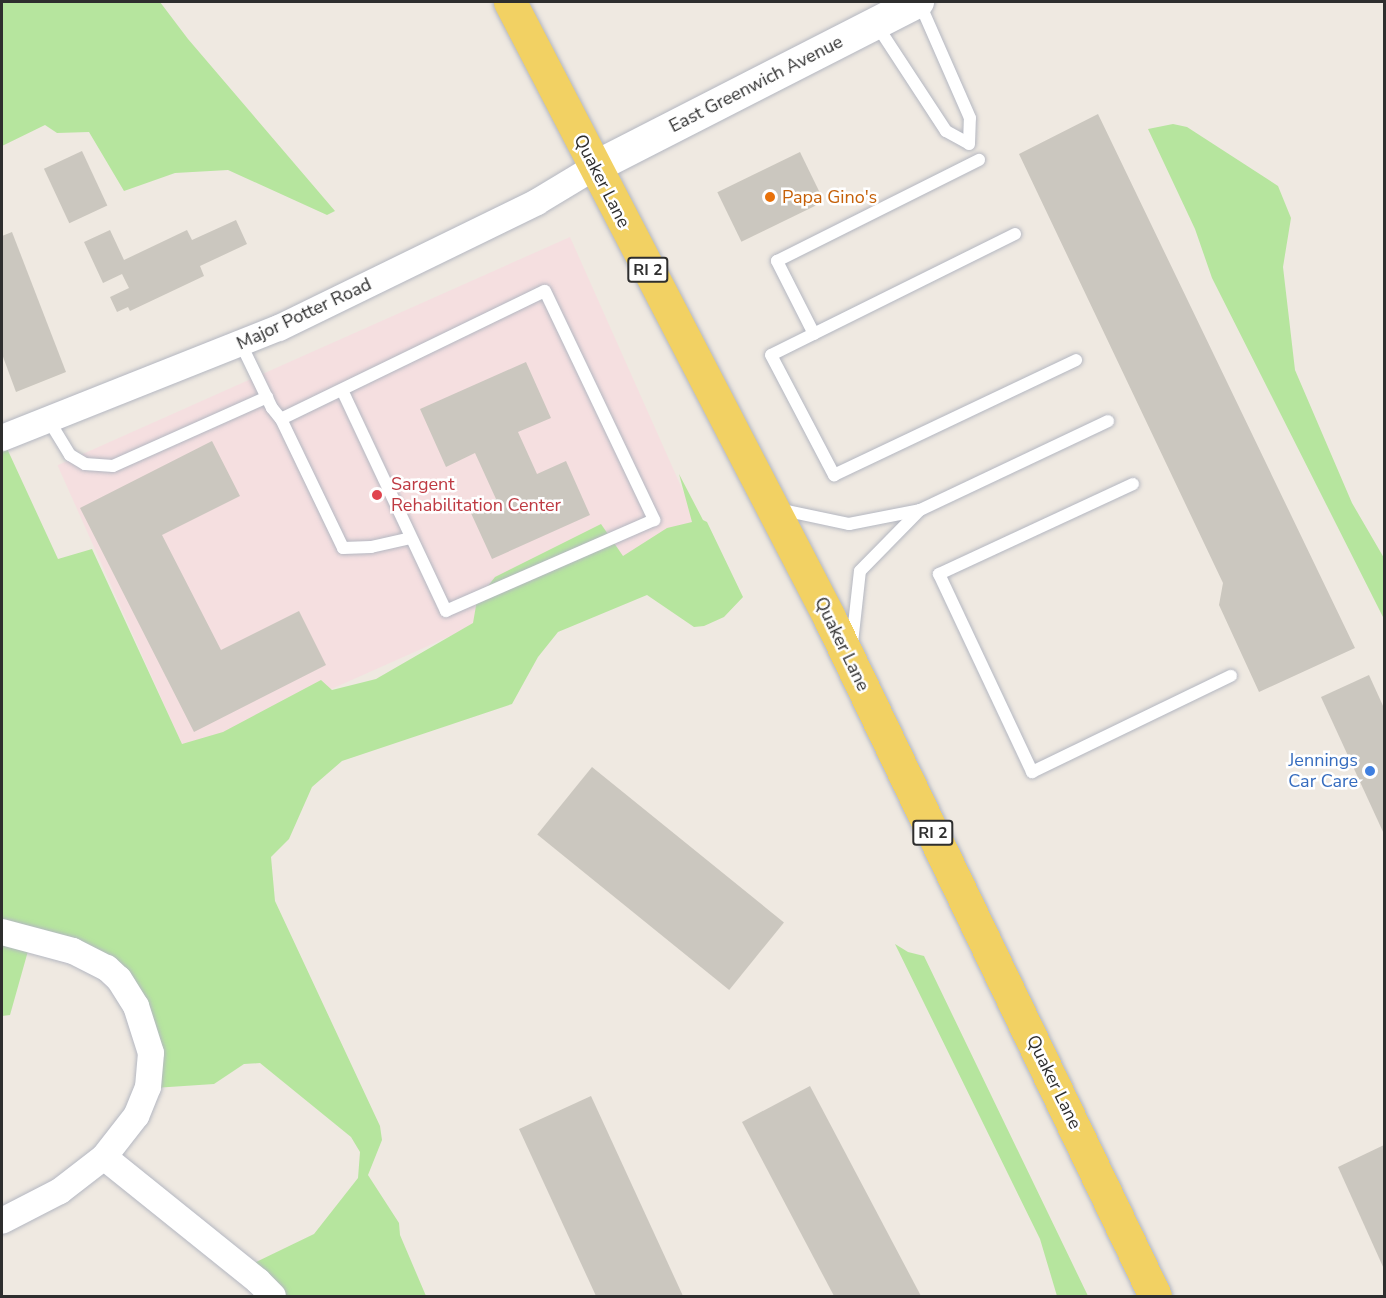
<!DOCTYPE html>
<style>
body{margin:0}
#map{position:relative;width:1386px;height:1298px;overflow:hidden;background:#efe9e1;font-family:"Nunito Sans",sans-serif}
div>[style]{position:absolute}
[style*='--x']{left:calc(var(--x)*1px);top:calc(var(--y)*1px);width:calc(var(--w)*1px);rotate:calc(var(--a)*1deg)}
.medical>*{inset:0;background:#f5dfe0;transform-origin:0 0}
.green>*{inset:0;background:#b6e59e}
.building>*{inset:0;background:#cbc7bf;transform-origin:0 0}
.roads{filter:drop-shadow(0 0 2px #b4b7c1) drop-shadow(0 0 2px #b4b7c1)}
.service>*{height:12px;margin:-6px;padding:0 6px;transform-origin:6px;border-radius:6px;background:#fff}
.minor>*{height:26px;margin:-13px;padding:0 13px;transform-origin:13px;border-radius:13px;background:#fff}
.tertiary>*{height:32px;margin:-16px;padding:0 16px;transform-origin:16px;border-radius:16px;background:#fff}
.primary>*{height:33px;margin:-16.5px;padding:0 16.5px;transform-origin:16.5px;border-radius:16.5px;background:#f2d163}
.dots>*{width:16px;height:16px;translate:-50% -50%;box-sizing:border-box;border:3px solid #fff;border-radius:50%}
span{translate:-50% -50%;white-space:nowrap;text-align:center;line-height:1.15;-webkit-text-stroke:5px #fff;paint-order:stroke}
.shield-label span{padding:2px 4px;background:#fff;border:2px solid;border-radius:4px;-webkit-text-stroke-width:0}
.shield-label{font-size:16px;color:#2e2e2e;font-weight:700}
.street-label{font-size:18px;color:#2e2e2e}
.food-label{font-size:18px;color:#c56008}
.left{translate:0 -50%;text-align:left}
.health-label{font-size:18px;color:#be3a42}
.shop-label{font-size:18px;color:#366cbe}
.right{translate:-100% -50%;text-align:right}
.frame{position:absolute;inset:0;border:3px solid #2e2e2e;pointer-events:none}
</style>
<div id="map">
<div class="medical">
<i style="left:570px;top:237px;width:316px;height:561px;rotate:66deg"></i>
</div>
<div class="green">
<i style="clip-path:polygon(2px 2px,160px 2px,188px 39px,335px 211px,327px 215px,228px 170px,175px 173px,124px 191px,89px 132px,57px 133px,45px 125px,2px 146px)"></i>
<i style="clip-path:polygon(1173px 124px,1187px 127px,1278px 186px,1291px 218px,1283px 267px,1295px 370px,1352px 503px,1384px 558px,1384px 619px,1212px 278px,1195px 229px,1148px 129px)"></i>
<i style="clip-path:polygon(2px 442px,4px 442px,58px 559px,92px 549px,182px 744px,223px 732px,321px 680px,332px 690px,376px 679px,473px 623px,477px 600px,495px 577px,601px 524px,623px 556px,667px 528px,692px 522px,679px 474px,703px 520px,707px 522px,743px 597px,724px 617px,704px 626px,694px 627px,647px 595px,558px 632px,538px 657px,512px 704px,342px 761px,312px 787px,289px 839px,271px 857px,275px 901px,380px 1126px,382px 1140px,368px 1175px,399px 1223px,400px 1235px,426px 1296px,278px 1296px,250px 1265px,314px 1234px,358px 1178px,360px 1152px,351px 1137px,260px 1063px,244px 1064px,214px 1084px,154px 1088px,129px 999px,95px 970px,28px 951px,10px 1015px,2px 1016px)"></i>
<i style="clip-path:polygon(895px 944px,908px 952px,924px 956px,1088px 1296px,1057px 1296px,1040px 1239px)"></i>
</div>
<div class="building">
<i style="clip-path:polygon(1098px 114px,1355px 648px,1259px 692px,1219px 605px,1223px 583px,1019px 154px)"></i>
<i style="left:82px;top:151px;width:60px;height:42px;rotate:65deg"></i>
<i style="left:800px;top:152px;width:55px;height:92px;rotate:64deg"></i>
<i style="clip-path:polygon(236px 220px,247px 244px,200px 266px,204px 276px,130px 311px,128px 307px,117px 312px,110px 297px,129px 288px,122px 274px,103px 283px,84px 242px,110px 230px,124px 260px,187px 230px,192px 240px)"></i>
<i style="clip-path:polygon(12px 232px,66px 372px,16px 392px,2px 354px,2px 236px)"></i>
<i style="clip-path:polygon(526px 362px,551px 418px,518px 432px,537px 474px,566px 461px,590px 515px,492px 559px,470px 511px,496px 499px,475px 453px,446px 467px,420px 409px)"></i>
<i style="clip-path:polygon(212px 441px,240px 496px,162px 535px,221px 650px,299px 611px,326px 665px,194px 732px,80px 508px)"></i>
<i style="clip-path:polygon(1369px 675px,1384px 708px,1384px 834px,1321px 697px)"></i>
<i style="left:592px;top:767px;width:247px;height:87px;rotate:39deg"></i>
<i style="clip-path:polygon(810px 1086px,921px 1296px,834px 1296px,742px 1122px)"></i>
<i style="clip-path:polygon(591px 1096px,683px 1296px,596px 1296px,519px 1129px)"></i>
<i style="clip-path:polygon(1384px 1145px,1384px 1269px,1338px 1167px)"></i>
</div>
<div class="roads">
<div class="service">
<i style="--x:876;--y:24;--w:128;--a:56.8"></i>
<i style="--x:946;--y:131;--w:26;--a:29"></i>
<i style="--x:969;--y:144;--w:26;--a:-88"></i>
<i style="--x:970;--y:118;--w:127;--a:-113.7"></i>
<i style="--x:1015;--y:234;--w:272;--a:153.6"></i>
<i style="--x:771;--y:355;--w:136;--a:62.3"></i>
<i style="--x:834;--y:475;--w:268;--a:-25.4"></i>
<i style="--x:814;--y:334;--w:82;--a:-116.9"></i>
<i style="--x:777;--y:261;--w:226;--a:-26.6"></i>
<i style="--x:241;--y:344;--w:71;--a:64.2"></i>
<i style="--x:272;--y:408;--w:14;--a:51"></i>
<i style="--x:281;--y:419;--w:293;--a:-25.9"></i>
<i style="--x:545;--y:291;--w:254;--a:64.5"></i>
<i style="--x:654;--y:520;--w:227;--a:156.4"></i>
<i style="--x:446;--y:611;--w:244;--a:-115.2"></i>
<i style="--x:48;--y:419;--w:42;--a:58.6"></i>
<i style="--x:70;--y:455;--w:17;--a:31"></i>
<i style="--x:85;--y:464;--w:28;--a:4"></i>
<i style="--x:113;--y:466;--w:169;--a:-24.1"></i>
<i style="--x:281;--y:419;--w:143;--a:64.3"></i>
<i style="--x:343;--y:548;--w:28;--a:-2"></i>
<i style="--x:371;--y:547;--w:41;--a:-12.7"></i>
<i style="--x:1133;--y:484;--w:214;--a:155.1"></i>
<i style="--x:939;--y:574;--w:219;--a:64.8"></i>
<i style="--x:1032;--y:772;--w:221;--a:-25.8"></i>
<i style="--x:778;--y:509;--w:73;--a:11.9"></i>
<i style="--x:849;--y:524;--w:72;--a:-11.2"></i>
<i style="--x:920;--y:510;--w:208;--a:-25.3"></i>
<i style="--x:852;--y:643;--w:72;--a:-83.7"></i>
<i style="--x:860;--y:571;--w:86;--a:-45.5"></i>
</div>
<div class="minor">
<i style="--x:2;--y:438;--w:298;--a:-21.7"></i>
<i style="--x:279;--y:328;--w:287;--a:-26"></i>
<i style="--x:537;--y:202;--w:68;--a:-31.1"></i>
<i style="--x:2;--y:932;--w:73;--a:15"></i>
<i style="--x:73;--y:951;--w:38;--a:27"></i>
<i style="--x:107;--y:968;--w:16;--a:43"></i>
<i style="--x:119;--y:979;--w:32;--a:58"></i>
<i style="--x:136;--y:1006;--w:49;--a:72.3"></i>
<i style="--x:151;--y:1053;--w:34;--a:95"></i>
<i style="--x:148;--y:1087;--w:31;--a:112"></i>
<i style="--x:136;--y:1116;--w:52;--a:128"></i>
<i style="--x:104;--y:1157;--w:56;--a:142.3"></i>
<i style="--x:60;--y:1191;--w:65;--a:152.7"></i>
<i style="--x:104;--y:1157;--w:198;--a:38.8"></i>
<i style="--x:258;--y:1281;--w:21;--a:45"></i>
</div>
<div class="tertiary">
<i style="--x:595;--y:167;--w:363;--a:-27.1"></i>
</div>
<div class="primary">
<i style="--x:510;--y:2;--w:693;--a:62.58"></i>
<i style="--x:829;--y:617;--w:753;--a:64.35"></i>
</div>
</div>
<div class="dots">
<i style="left:770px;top:197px;background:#e8710a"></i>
<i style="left:377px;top:495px;background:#e0444e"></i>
<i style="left:1370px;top:771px;background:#3f7fe0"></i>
</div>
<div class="shield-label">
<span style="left:648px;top:270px">RI 2</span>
<span style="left:933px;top:833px">RI 2</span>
</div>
<div class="street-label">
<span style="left:756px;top:84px;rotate:-27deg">East Greenwich Avenue</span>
<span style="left:602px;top:181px;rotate:63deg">Quaker Lane</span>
<span style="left:304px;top:314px;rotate:-25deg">Major Potter Road</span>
<span style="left:842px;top:644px;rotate:64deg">Quaker Lane</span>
<span style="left:1054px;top:1082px;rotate:64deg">Quaker Lane</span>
</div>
<div class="food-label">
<span class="left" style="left:782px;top:197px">Papa Gino's</span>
</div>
<div class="health-label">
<span class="left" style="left:391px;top:495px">Sargent<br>Rehabilitation Center</span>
</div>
<div class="shop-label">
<span class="right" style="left:1358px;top:771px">Jennings<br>Car Care</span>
</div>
<div class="frame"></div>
</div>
